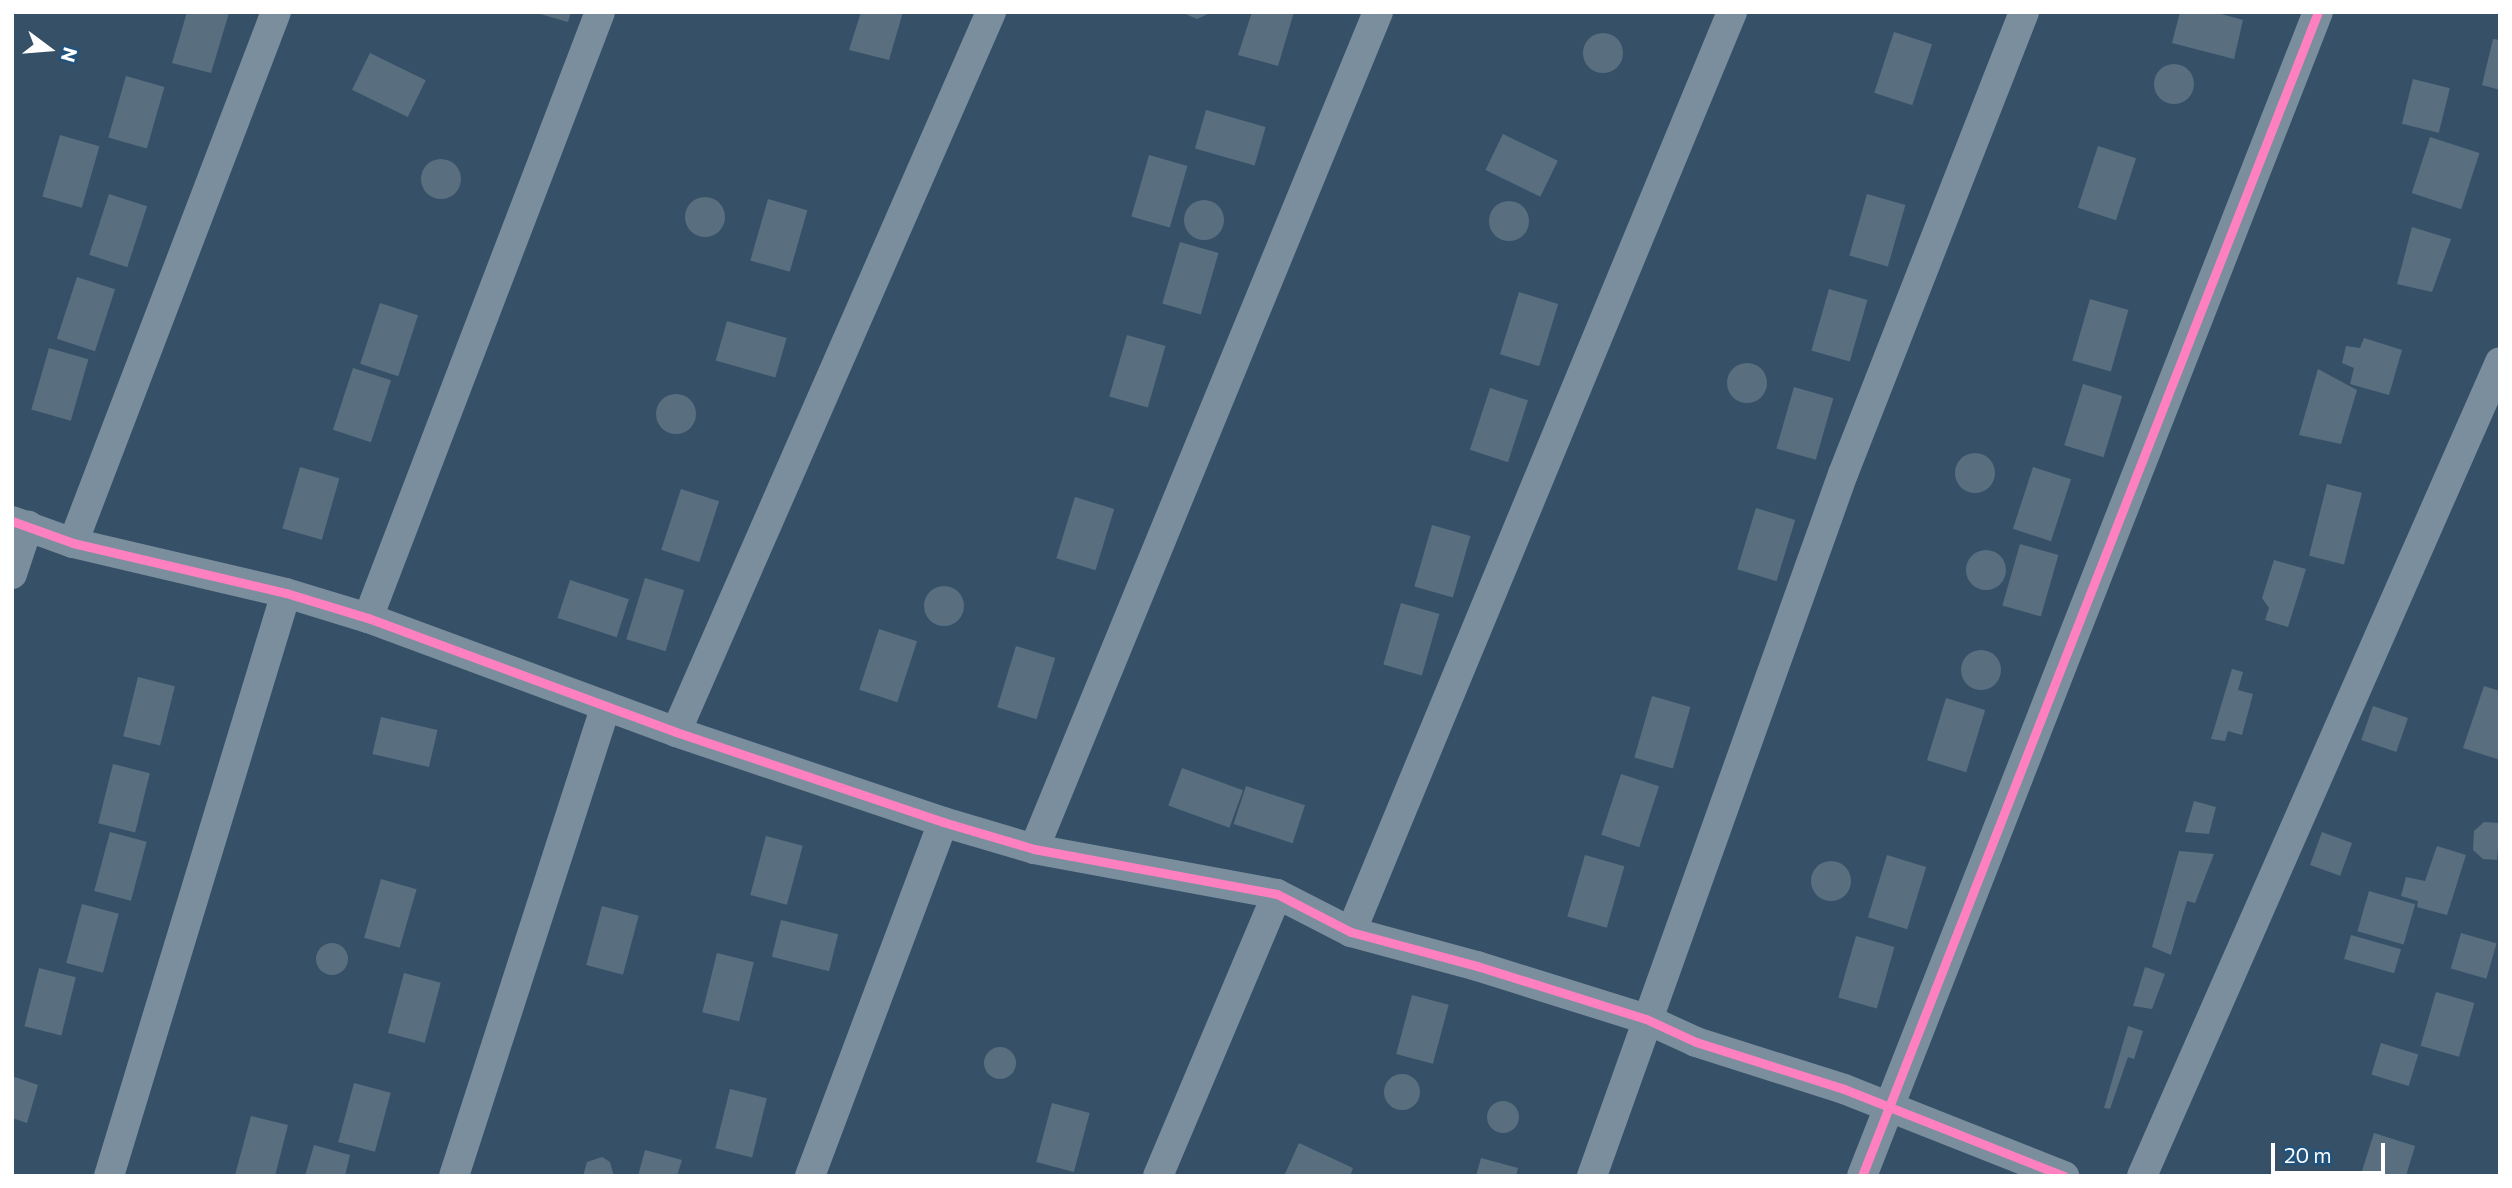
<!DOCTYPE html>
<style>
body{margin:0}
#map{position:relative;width:2512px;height:1188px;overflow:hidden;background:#365167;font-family:Commissioner,sans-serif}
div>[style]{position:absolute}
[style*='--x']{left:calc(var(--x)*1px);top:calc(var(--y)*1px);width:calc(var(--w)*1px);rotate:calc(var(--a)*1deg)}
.building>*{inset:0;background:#596e7f;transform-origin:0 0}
.round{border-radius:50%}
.minor>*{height:30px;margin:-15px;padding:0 15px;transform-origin:15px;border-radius:15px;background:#7a8e9e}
.cycleway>*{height:9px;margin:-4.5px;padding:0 4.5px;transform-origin:4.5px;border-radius:4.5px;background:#ff80c0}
span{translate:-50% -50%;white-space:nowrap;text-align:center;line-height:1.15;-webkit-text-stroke:6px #21537c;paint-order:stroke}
.frame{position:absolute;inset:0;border:14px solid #fff;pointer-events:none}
.north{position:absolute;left:14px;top:14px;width:70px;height:70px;-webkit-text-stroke:5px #21537c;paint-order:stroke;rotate:106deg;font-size:19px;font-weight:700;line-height:28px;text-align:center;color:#fff}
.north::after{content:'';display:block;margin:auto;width:24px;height:32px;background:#fff;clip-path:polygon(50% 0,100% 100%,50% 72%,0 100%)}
.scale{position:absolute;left:2271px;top:1143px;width:114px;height:32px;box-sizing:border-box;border:4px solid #fff;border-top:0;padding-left:9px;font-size:21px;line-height:24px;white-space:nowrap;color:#fff;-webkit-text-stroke:5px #21537c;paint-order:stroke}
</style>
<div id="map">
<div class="building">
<i style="clip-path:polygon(187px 12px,229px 13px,211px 73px,172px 63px)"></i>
<i style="clip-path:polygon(533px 12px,571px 12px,568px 22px)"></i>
<i style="clip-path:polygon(861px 12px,903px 12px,889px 60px,849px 50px)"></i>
<i style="clip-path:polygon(1181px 12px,1212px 12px,1197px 19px)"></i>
<i style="clip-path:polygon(1252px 12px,1294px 12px,1278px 66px,1238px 55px)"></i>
<i style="clip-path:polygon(2180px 12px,2214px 12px,2243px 20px,2234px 59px,2172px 43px)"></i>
<i style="left:1894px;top:32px;width:40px;height:64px;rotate:18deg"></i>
<i class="round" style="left:1583px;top:33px;width:40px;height:40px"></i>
<i style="clip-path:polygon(2493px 39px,2500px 40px,2500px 90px,2482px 85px)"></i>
<i style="left:370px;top:53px;width:62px;height:41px;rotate:26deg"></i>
<i class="round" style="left:2154px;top:64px;width:40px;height:40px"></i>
<i style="left:126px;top:76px;width:40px;height:64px;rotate:16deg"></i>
<i style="left:2413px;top:79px;width:38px;height:46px;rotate:14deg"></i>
<i style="left:1206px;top:110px;width:62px;height:40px;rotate:16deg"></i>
<i style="left:1503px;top:134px;width:61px;height:40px;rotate:26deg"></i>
<i style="left:60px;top:135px;width:41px;height:64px;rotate:16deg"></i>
<i style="left:2430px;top:137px;width:52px;height:59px;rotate:18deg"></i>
<i style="left:2098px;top:146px;width:40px;height:65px;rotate:18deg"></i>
<i style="left:1149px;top:155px;width:40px;height:64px;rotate:16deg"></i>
<i class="round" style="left:421px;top:159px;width:40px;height:40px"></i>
<i style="left:109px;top:194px;width:40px;height:64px;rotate:18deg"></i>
<i style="left:1867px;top:194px;width:40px;height:64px;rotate:16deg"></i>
<i class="round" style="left:685px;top:197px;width:40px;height:40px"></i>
<i style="left:768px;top:199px;width:41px;height:64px;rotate:16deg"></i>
<i class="round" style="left:1184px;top:200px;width:40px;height:40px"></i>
<i class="round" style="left:1489px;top:201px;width:40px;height:40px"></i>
<i style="clip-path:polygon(2412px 227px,2451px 239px,2432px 292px,2397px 284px)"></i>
<i style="left:1180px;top:242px;width:40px;height:64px;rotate:16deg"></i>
<i style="left:77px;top:277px;width:40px;height:65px;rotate:18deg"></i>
<i style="left:1829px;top:289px;width:40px;height:64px;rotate:16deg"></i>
<i style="left:1519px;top:292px;width:41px;height:65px;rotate:17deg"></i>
<i style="left:2090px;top:299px;width:40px;height:64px;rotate:16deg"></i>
<i style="left:380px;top:303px;width:40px;height:64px;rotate:18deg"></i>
<i style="left:727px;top:321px;width:62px;height:41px;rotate:16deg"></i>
<i style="left:1127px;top:335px;width:40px;height:64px;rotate:16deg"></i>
<i style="clip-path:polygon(2364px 338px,2402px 350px,2389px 395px,2350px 384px,2354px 368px,2342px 363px,2346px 346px,2360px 348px)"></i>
<i style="left:49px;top:348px;width:41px;height:64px;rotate:16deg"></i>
<i class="round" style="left:1727px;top:363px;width:40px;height:40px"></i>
<i style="left:353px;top:368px;width:40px;height:65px;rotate:18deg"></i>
<i style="clip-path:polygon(2318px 369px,2357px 390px,2341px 444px,2299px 435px)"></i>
<i style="left:2083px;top:384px;width:41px;height:64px;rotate:17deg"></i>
<i style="left:1794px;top:387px;width:41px;height:64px;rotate:16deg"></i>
<i style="left:1490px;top:388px;width:40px;height:65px;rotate:18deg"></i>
<i class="round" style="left:656px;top:394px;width:40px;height:40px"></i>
<i class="round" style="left:1955px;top:453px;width:40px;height:40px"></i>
<i style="left:300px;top:467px;width:41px;height:64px;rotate:16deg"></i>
<i style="left:2033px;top:467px;width:40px;height:65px;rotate:18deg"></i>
<i style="left:2327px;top:484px;width:36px;height:74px;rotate:14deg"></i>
<i style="left:681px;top:489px;width:40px;height:64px;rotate:18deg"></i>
<i style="left:1075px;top:497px;width:41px;height:64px;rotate:17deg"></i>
<i style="left:1756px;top:508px;width:41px;height:64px;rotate:17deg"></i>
<i style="left:1432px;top:525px;width:40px;height:64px;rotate:16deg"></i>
<i style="left:2020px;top:544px;width:40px;height:64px;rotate:16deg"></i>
<i class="round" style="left:1966px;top:550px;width:40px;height:40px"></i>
<i style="clip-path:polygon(2274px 560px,2306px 569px,2288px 627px,2265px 620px,2269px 608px,2262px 598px)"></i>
<i style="left:645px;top:578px;width:41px;height:64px;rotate:17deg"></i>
<i style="left:570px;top:580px;width:62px;height:40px;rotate:18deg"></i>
<i class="round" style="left:924px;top:586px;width:40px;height:40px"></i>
<i style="left:1401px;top:603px;width:40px;height:64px;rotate:16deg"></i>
<i style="left:879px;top:629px;width:40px;height:64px;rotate:18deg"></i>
<i style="left:1016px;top:646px;width:41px;height:64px;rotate:17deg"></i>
<i class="round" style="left:1961px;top:650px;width:40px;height:40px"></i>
<i style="clip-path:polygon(2232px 669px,2243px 672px,2238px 690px,2253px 694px,2242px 735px,2228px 731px,2225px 741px,2211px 739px)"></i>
<i style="left:138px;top:677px;width:38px;height:61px;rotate:14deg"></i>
<i style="clip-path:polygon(2484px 686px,2500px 691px,2500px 760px,2463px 748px)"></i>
<i style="left:1652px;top:696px;width:40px;height:64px;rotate:16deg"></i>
<i style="left:1946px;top:698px;width:41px;height:65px;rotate:17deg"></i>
<i style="left:2373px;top:706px;width:37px;height:36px;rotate:19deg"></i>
<i style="left:381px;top:717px;width:58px;height:38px;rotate:13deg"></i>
<i style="left:113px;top:764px;width:38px;height:61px;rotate:14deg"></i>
<i style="left:1182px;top:768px;width:65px;height:40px;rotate:20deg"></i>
<i style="left:1621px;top:774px;width:40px;height:64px;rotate:18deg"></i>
<i style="left:1246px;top:786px;width:62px;height:40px;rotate:18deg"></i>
<i style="clip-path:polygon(2194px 801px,2216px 807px,2209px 834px,2185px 832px)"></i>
<i style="clip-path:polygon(2484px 822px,2500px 823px,2497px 860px,2483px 859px,2473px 850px,2474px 831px)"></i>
<i style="left:110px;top:832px;width:38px;height:61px;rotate:15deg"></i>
<i style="left:2322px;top:832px;width:32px;height:35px;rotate:20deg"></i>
<i style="left:766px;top:836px;width:38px;height:61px;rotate:15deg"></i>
<i style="clip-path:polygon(2437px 846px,2466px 855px,2447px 915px,2417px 907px,2418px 901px,2401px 896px,2406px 877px,2425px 881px)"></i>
<i style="clip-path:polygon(2179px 851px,2214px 854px,2195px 903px,2187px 901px,2171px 955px,2152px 947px)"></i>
<i style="left:1585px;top:855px;width:41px;height:64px;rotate:16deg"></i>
<i style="left:1887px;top:855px;width:41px;height:65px;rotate:17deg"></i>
<i class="round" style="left:1811px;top:861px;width:40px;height:40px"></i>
<i style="left:381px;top:879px;width:37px;height:61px;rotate:16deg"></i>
<i style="left:2369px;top:891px;width:48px;height:42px;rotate:16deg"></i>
<i style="left:82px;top:904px;width:38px;height:61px;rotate:15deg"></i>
<i style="left:602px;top:906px;width:38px;height:61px;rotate:15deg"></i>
<i style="left:781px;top:920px;width:59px;height:38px;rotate:14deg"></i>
<i style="left:2461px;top:933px;width:37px;height:37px;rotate:16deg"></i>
<i style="left:2351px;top:935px;width:52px;height:25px;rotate:16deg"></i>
<i style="left:1856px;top:936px;width:40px;height:64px;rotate:16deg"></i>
<i class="round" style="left:316px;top:943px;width:32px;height:32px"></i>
<i style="left:717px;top:953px;width:38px;height:61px;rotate:14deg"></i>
<i style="clip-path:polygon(2145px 967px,2165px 974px,2152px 1009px,2133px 1006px)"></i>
<i style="left:39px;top:968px;width:38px;height:60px;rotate:14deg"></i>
<i style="left:404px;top:973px;width:38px;height:62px;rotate:15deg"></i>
<i style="left:2436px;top:992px;width:40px;height:56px;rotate:16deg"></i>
<i style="left:1412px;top:995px;width:38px;height:61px;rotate:15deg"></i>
<i style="clip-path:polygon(2128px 1026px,2143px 1031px,2134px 1059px,2128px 1057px,2110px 1109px,2104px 1108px)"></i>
<i style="left:2381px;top:1043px;width:39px;height:33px;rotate:17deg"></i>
<i class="round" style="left:984px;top:1047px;width:32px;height:32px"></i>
<i class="round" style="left:1384px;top:1074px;width:36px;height:36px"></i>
<i style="clip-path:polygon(12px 1076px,38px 1085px,27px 1123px,12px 1118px)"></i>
<i style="left:354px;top:1083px;width:38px;height:61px;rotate:15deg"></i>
<i style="left:730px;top:1089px;width:38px;height:61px;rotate:14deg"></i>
<i class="round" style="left:1487px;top:1101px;width:32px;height:32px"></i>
<i style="left:1052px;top:1103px;width:39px;height:61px;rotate:15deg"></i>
<i style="clip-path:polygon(251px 1116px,288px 1125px,275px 1176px,235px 1175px)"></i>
<i style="clip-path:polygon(2374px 1133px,2415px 1146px,2406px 1176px,2361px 1174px)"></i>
<i style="clip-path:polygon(1299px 1143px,1353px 1168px,1350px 1176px,1284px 1176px)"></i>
<i style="clip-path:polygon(314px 1145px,350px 1155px,345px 1176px,305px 1176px)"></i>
<i style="clip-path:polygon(645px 1150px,682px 1160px,677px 1176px,638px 1176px)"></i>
<i style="clip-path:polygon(602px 1157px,610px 1162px,614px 1176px,583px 1176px,587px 1162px)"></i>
<i style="clip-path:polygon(1481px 1158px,1518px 1168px,1516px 1176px,1476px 1176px)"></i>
</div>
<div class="minor">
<i style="--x:12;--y:521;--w:65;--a:19.8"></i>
<i style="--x:73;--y:543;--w:219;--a:13.2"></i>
<i style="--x:286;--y:593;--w:86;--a:17"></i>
<i style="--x:368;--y:618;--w:328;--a:20.3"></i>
<i style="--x:676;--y:732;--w:282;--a:18.6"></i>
<i style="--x:943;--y:822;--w:95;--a:16.5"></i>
<i style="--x:1034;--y:849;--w:247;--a:10.5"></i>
<i style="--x:1277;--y:894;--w:83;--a:27.2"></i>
<i style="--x:1351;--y:932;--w:131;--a:15.1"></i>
<i style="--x:1477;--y:966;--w:177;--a:17.4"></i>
<i style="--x:1646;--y:1019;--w:55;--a:24.7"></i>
<i style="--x:1696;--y:1042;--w:155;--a:17.6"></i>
<i style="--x:1844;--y:1089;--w:237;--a:21.6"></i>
<i style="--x:73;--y:543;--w:568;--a:-69.08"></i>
<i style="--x:12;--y:574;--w:51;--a:-71.6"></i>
<i style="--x:368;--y:618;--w:649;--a:-69.05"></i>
<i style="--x:676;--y:732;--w:786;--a:-66.37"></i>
<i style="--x:1034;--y:849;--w:905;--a:-67.66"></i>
<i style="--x:1351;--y:932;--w:996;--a:-67.5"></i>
<i style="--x:109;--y:1176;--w:609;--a:-73.11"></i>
<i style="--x:454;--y:1176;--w:494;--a:-72.1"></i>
<i style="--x:810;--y:1176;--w:378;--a:-69.4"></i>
<i style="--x:1158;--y:1176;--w:306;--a:-67.1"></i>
<i style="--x:1592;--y:1176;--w:746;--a:-70.33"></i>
<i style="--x:1843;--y:474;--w:496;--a:-68.6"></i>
<i style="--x:1862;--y:1176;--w:1250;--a:-68.61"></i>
<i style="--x:2142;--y:1176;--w:889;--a:-66.26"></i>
</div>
<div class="cycleway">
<i style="--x:12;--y:521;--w:65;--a:19.8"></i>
<i style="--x:73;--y:543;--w:219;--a:13.2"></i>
<i style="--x:286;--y:593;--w:86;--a:17"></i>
<i style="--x:368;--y:618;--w:328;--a:20.3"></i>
<i style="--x:676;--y:732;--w:282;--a:18.6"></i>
<i style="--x:943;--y:822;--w:95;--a:16.5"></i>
<i style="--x:1034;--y:849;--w:247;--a:10.5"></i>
<i style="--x:1277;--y:894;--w:83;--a:27.2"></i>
<i style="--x:1351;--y:932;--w:131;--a:15.1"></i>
<i style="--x:1477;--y:966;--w:177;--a:17.4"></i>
<i style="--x:1646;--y:1019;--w:55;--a:24.7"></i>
<i style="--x:1696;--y:1042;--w:155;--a:17.6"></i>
<i style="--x:1844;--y:1089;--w:237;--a:21.6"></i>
<i style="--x:1862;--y:1176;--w:1250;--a:-68.61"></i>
</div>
<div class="frame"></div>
<div class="north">N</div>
<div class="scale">20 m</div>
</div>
